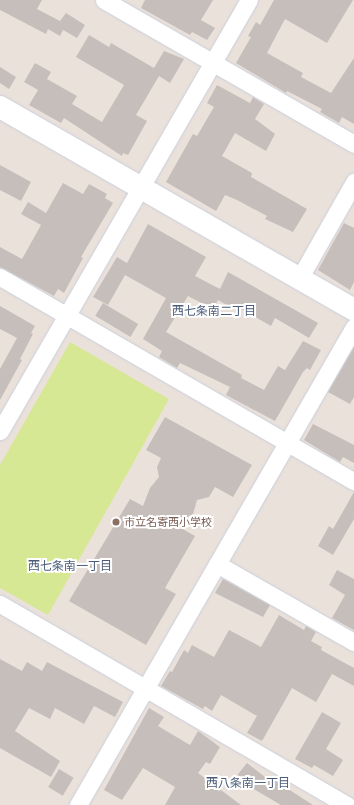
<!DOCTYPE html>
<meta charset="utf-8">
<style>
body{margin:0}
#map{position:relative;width:354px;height:805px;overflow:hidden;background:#ebe1db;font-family:Mulish,"Noto Sans JP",sans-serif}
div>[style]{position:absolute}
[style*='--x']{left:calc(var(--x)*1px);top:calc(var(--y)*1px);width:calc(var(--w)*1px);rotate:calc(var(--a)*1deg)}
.pitch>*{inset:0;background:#d6e894}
.building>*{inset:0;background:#c6bebb;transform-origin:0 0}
.roads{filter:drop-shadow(0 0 1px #c9d0db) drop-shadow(0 0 1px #c9d0db)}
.street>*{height:17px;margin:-8.5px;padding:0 8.5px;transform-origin:8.5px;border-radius:8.5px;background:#fff}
.secondary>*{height:22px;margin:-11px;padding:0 11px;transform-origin:11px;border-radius:11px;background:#fff}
.dots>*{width:11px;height:11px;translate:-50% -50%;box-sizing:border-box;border:2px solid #fff;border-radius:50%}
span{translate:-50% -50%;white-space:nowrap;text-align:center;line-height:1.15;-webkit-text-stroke:4px #fff;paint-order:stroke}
.education-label{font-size:11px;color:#785e54}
.left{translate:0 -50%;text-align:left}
.neighbourhood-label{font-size:12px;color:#4b5c78}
</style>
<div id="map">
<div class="pitch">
<i style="clip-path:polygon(70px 342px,169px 399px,48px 615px,0 588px,0 465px)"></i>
</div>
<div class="building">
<i style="clip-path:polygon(0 0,42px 0,37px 9px,60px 21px,66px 13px,85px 25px,77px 38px,63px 30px,60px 36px,48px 29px,46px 34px,0 10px)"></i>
<i style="clip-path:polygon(145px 0,213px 0,201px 20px,215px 28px,207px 40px,192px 32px,190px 35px,141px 8px)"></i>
<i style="clip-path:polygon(274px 0,353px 0,327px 43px,285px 19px,267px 53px,303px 73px,301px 77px,331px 93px,354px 58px,354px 124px,342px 117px,339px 123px,320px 112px,322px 109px,287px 91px,286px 93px,236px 63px,251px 37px,248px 36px,256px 22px,260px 25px)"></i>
<i style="clip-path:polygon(89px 35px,109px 47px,111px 43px,154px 68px,164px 51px,184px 59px,170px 83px,159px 76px,136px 115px,147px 121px,128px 155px,123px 153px,122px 156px,64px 118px,61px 123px,29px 105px,38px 90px,24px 82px,35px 63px,51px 72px,47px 79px,77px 96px,72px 104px,102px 122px,124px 85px,76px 57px)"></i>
<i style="clip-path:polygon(0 67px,16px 77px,9px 89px,0 83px)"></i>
<i style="clip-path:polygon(217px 85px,250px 103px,253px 97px,264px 104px,255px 119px,275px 134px,266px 151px,235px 133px,222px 156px,252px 173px,251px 177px,307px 209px,293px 232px,265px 219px,267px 216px,237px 200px,225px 195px,216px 211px,166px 182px,193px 134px,197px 136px,214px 107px,207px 103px)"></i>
<i style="clip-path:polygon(0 165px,31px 182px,21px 201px,0 190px)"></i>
<i style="clip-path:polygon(63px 183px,83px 194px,89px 184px,107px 194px,105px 198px,113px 203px,81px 257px,83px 258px,64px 293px,58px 289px,54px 296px,0 267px,0 247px,22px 259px,41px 225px,21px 214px,28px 202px,46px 213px)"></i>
<i style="clip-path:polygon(344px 223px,354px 228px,354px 282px,350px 290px,318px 270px)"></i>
<i style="clip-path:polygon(148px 224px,206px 257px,195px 276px,220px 289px,228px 272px,318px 323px,309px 338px,275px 318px,271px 326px,236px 306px,234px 309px,218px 300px,213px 309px,188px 296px,166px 332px,242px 375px,241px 378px,264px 390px,278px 366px,285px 370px,303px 341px,321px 350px,310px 370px,307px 368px,303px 372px,275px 421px,226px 395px,230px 387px,180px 363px,177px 368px,159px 357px,162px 351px,143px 339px,166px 298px,125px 275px,108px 305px,93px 297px,117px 257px,127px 263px)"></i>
<i style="left:103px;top:303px;width:41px;height:15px;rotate:31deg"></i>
<i style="clip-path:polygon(0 306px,35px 326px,31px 333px,33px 334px,20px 359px,22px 360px,0 400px,0 369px,17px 338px,0 329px)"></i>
<i style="clip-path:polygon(354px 347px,354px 397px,350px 404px,328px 392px)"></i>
<i style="clip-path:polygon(165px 417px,252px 465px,233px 497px,215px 487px,209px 497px,197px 500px,193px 514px,181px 528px,195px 536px,165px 588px,176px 594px,146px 645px,69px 601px,130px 499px,143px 506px,150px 488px,159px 477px,157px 467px,161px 458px,146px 450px)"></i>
<i style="clip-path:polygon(313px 424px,354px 445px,354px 463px,343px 457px,340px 462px,304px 440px)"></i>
<i style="clip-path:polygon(354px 492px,354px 519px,333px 555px,318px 546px,329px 526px,333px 529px)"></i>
<i style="clip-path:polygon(337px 570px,354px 579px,354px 630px,332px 618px,345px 595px,329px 585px)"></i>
<i style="clip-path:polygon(223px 579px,270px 605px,263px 617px,215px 593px)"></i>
<i style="clip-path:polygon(279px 615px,304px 630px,306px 626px,316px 632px,311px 641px,322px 647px,321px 650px,354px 668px,354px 686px,332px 674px,316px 702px,292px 688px,262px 741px,247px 733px,257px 716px,221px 695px,212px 711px,205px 706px,203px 709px,161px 686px,170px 671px,172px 672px,184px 650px,188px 653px,192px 645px,214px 657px,229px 630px,261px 647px)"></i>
<i style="clip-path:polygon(0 659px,22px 671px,27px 662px,42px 671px,47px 662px,123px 702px,115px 717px,94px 706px,84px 724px,55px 708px,50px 719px,29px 708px,15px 731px,60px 761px,51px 777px,0 748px)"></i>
<i style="clip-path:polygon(149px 708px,164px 717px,158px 726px,190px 745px,198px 731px,220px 747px,210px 764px,206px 762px,198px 773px,241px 805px,165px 805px,175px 787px,143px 768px,122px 800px,104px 790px)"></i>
<i style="clip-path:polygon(322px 712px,341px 723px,326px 749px,343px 760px,333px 776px,314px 765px,312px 768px,295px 759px)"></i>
<i style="clip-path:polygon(247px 763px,273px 783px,274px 780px,313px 805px,281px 805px,235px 778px)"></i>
<i style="left:59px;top:769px;width:17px;height:21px;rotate:31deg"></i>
</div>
<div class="roads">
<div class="street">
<i style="--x:104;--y:0;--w:289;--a:29.9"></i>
<i style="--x:0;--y:277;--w:409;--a:30"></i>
<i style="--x:299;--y:279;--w:112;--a:-60.4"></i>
<i style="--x:0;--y:431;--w:498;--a:-60"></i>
<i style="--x:217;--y:564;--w:158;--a:29.7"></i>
<i style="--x:0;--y:604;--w:401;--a:30.1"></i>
<i style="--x:78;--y:805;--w:552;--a:-60"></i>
</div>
<div class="secondary">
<i style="--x:0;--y:107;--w:408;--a:29.8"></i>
</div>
</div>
<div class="dots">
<i style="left:116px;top:522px;background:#8d6e63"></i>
</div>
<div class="education-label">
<span class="left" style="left:124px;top:522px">市立名寄西小学校</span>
</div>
<div class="neighbourhood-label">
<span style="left:214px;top:311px">西七条南二丁目</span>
<span style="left:70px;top:566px">西七条南一丁目</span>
<span style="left:248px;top:783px">西八条南一丁目</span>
</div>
</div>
